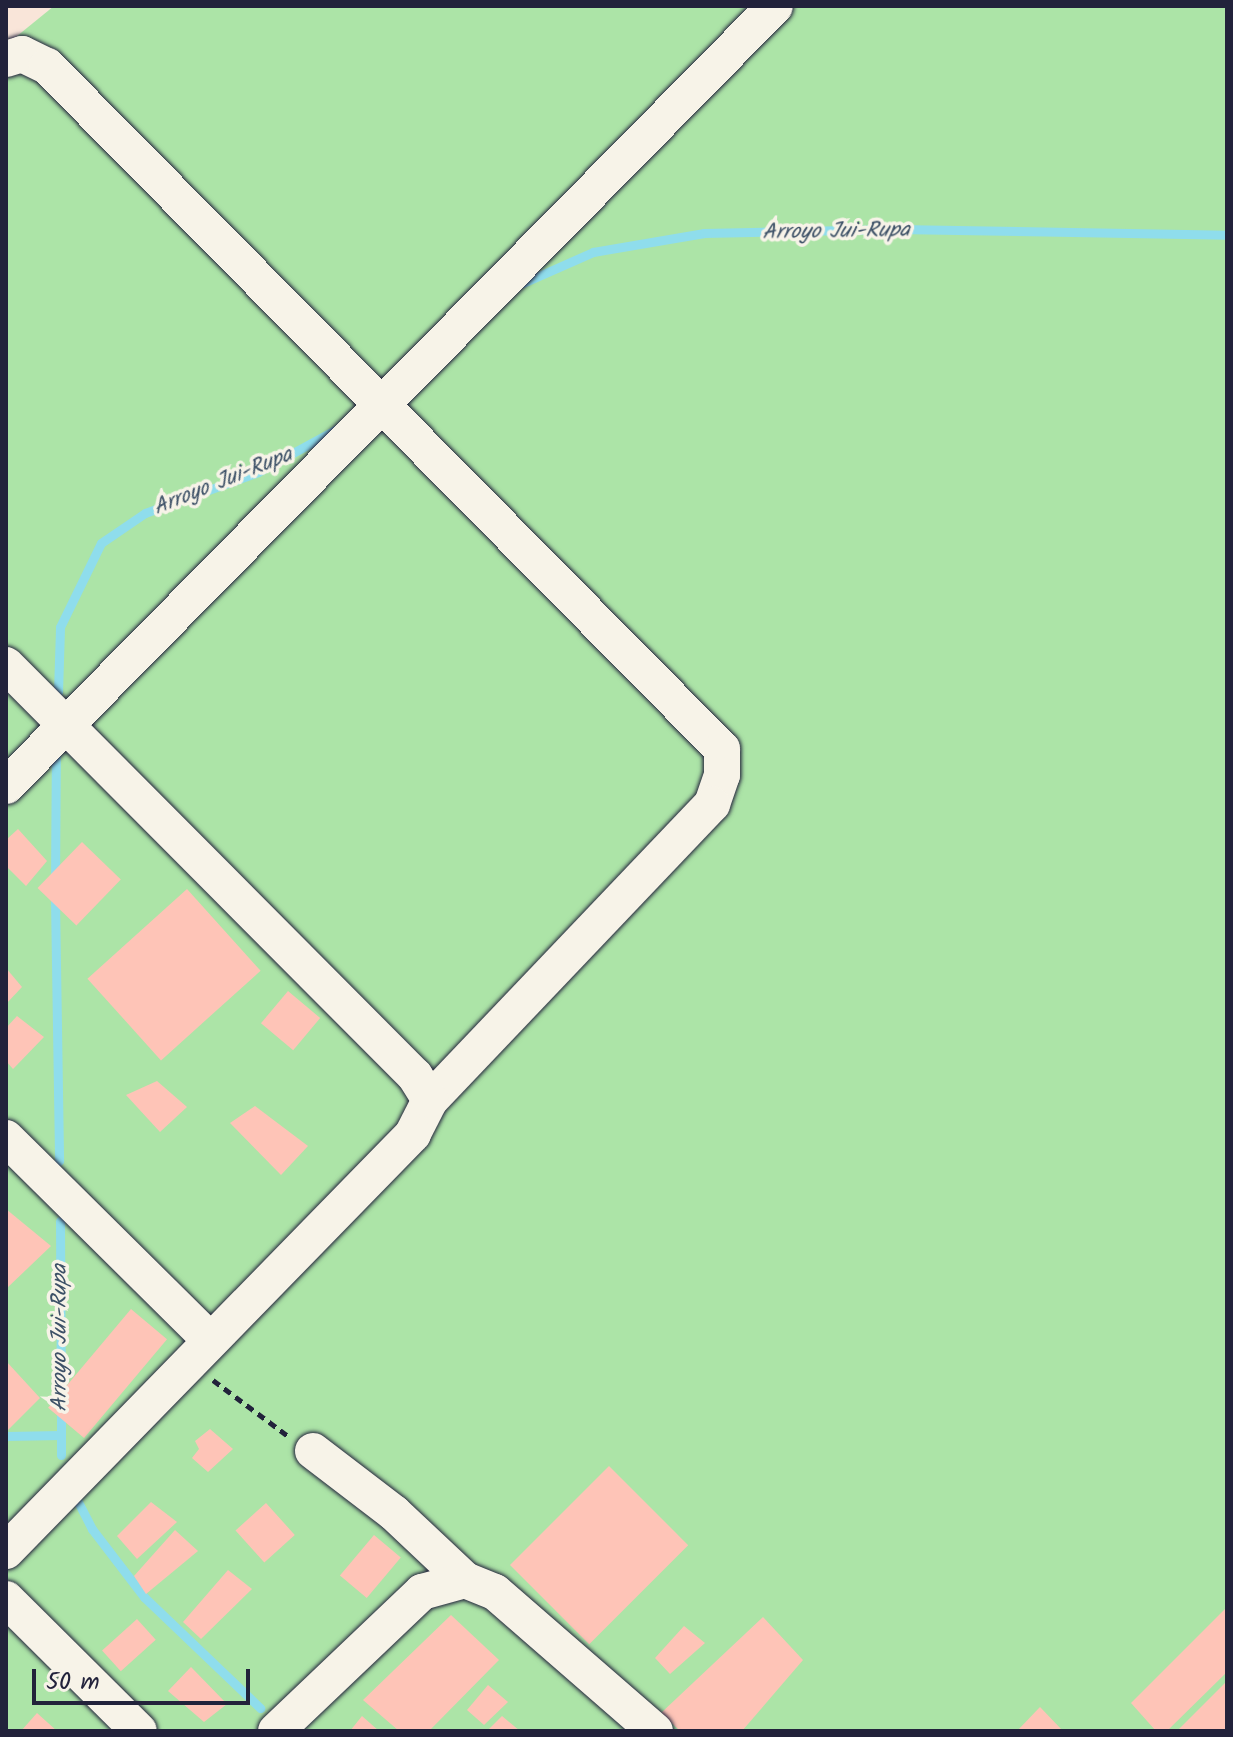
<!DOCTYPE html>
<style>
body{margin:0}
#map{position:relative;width:1233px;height:1737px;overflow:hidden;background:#f9e5d9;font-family:Kalam,sans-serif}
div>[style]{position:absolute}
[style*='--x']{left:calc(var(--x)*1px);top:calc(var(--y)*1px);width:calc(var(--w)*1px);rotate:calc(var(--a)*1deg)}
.green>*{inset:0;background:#ace4a7}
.stream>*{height:9px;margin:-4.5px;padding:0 4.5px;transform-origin:4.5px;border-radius:4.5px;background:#8fddec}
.building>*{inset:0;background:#fec4b7;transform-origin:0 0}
.path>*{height:5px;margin-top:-2.5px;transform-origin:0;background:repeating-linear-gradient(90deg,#22223b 0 8px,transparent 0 14px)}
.roads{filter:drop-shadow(0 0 2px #22223b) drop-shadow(0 0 2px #22223b)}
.minor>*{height:36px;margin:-18px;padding:0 18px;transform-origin:18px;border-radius:18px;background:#f7f3e8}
span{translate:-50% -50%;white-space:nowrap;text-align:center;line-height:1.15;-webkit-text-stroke:7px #f7f3e8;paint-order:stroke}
.water-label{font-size:22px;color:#3d5167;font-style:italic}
.frame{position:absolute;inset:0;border:8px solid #22223b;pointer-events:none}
.scale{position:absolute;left:32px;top:1669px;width:218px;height:36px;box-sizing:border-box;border:4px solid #22223b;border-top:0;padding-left:10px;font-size:24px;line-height:28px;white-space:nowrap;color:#22223b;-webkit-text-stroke:6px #f7f3e8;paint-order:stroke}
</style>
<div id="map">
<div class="green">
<i style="clip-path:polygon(54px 6px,1227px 6px,1227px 1731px,6px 1731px,6px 45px)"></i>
</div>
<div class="stream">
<i style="--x:523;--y:283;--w:77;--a:-23.9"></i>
<i style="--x:593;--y:252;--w:113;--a:-9.7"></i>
<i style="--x:704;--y:233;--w:193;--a:-1.2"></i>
<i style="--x:897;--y:229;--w:330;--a:1"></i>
<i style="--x:58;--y:692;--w:65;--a:-88.2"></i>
<i style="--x:60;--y:627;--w:93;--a:-64"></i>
<i style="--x:101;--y:543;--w:53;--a:-34.3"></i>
<i style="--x:145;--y:513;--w:120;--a:-19.9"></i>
<i style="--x:258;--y:472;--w:88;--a:-28.6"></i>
<i style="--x:55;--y:882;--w:130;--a:-89.6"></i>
<i style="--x:55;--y:900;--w:261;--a:89.1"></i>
<i style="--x:60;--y:1221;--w:173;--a:89.7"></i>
<i style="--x:61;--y:1413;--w:42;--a:90"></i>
<i style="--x:6;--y:1436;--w:55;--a:-1"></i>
<i style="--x:73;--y:1492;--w:42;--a:62.8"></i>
<i style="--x:92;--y:1529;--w:86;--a:52.6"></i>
<i style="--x:144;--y:1597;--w:161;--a:43.7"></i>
</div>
<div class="building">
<i style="clip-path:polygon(18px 829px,47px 861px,26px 886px,6px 866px,6px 840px)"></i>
<i style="left:82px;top:842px;width:54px;height:64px;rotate:44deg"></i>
<i style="left:187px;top:889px;width:110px;height:134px;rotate:48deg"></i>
<i style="clip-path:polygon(6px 968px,22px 987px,6px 1004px)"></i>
<i style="left:288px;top:991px;width:42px;height:42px;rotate:40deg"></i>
<i style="clip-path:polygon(17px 1016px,44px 1037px,13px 1069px,6px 1061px,6px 1028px)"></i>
<i style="clip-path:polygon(157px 1081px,187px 1107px,160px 1132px,126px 1095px)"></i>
<i style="clip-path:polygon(255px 1106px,308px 1146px,281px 1175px,230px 1123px)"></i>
<i style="clip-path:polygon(6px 1209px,51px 1246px,6px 1289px)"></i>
<i style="left:131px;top:1309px;width:47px;height:129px;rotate:40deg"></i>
<i style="clip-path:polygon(6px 1361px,40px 1398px,6px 1432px)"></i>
<i style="clip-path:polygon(210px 1429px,233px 1449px,208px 1472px,192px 1458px,199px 1449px,195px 1441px)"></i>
<i style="left:609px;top:1466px;width:112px;height:140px;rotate:45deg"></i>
<i style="clip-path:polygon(151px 1502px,177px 1522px,137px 1559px,117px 1536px)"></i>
<i style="left:266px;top:1503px;width:43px;height:41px;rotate:48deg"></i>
<i style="clip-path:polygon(175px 1530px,198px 1551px,146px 1594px,134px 1576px)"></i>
<i style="left:374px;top:1535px;width:35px;height:53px;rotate:40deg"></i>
<i style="clip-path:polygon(228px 1570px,252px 1589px,201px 1639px,183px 1622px)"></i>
<i style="clip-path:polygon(1226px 1608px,1227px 1672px,1167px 1731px,1156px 1731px,1131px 1703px)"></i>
<i style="clip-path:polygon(451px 1615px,499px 1660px,429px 1731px,399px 1731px,363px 1700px)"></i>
<i style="clip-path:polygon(763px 1617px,803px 1660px,742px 1731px,680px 1731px,661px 1713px)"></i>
<i style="left:137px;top:1619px;width:28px;height:47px;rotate:48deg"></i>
<i style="clip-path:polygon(684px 1626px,705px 1643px,670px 1674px,655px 1658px)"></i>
<i style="clip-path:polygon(191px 1667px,227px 1704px,204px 1722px,168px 1691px)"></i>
<i style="clip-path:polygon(1227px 1681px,1227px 1731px,1177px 1731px)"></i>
<i style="clip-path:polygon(488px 1685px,508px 1702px,484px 1725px,467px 1710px)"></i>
<i style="clip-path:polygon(1040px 1707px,1063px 1731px,1017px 1731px)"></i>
<i style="clip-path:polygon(37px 1713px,57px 1731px,21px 1731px)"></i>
<i style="clip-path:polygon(362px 1716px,379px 1731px,350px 1731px)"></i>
<i style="clip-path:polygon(502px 1716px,520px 1731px,487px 1731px)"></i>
</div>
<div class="path">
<i style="--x:213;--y:1380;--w:94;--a:36.7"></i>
</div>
<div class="roads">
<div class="minor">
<i style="--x:6;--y:59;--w:17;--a:-17"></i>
<i style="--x:22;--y:54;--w:28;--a:26"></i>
<i style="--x:47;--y:66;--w:960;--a:45.34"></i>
<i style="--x:722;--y:749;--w:26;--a:90"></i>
<i style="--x:722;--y:775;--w:31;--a:109"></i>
<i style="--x:712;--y:804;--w:409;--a:133.6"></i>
<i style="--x:430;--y:1100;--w:38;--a:117"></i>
<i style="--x:413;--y:1134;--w:583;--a:134.3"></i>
<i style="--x:6;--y:665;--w:580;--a:45.14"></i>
<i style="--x:415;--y:1076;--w:28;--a:58"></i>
<i style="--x:6;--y:786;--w:1095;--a:-45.41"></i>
<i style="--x:6;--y:1138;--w:286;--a:44.7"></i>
<i style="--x:313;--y:1451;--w:102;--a:37.4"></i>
<i style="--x:394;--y:1513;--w:98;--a:43.3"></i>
<i style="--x:465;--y:1580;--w:32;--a:22"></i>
<i style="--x:495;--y:1592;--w:212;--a:41"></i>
<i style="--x:6;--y:1599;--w:187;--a:44.8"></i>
<i style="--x:276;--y:1731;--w:202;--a:-43.6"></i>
<i style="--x:422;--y:1592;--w:45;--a:-15.6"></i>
</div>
</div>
<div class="water-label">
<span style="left:836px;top:232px;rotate:-1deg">Arroyo Jui-Rupa</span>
<span style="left:223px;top:482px;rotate:-22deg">Arroyo Jui-Rupa</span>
<span style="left:61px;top:1338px;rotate:-90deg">Arroyo Jui-Rupa</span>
</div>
<div class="frame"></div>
<div class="scale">50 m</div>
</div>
